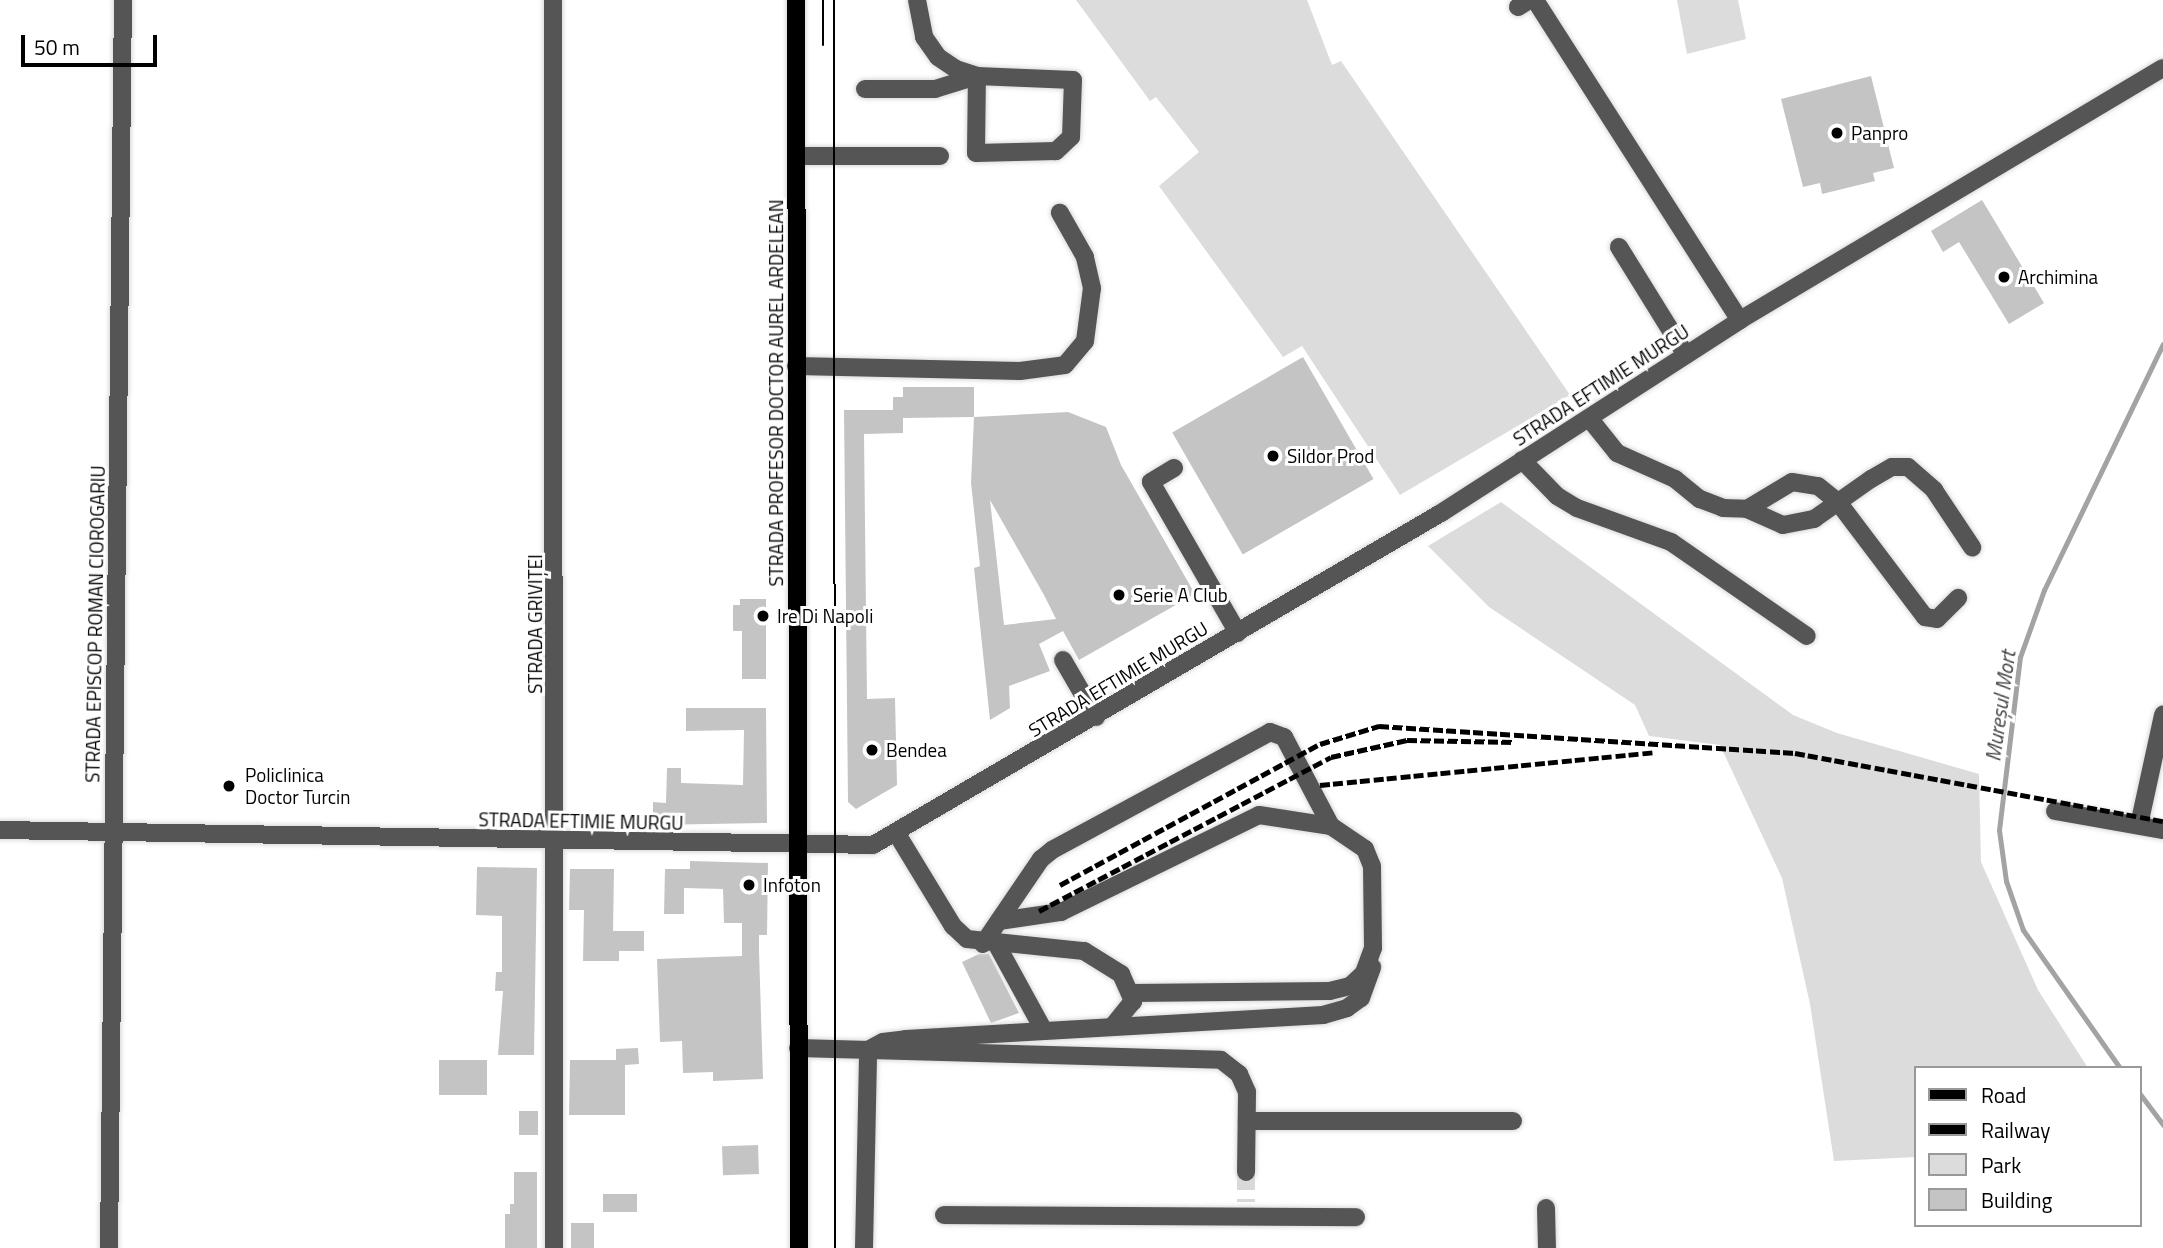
<!DOCTYPE html>
<meta charset="utf-8">
<style>
body{margin:0}
#map{position:relative;width:2163px;height:1248px;overflow:hidden;background:#fff;font-family:"Titillium Web",sans-serif}
div>[style]{position:absolute}
[style*='--x']{left:calc(var(--x)*1px);top:calc(var(--y)*1px);width:calc(var(--w)*1px);rotate:calc(var(--a)*1deg)}
.green>*{inset:0;background:#dcdcdc}
.stream>*{height:5px;margin:-2.5px;padding:0 2.5px;transform-origin:2.5px;border-radius:2.5px;background:#a3a3a3}
.building>*{inset:0;background:#c4c4c4;transform-origin:0 0}
.minor-tunnel>*{height:18px;margin-top:-9px;transform-origin:0;background:repeating-linear-gradient(90deg,#d9d9d9 0 18px,transparent 0 27px)}
.roads{filter:drop-shadow(0 0 2px #dbdbdb) drop-shadow(0 0 2px #dbdbdb)}
.minor>*{height:18px;margin:-9px;padding:0 9px;transform-origin:9px;border-radius:9px;background:#555}
.major>*{height:18px;margin:-9px;padding:0 9px;transform-origin:9px;border-radius:9px;background:#000}
.tram>*{height:2px;margin:-1px;padding:0 1px;transform-origin:1px;border-radius:1px;background:#000}
.rail>*{height:5px;margin-top:-2.5px;transform-origin:0;background:repeating-linear-gradient(90deg,#000 0 10px,transparent 0 13.5px)}
.dots>*{width:19px;height:19px;translate:-50% -50%;box-sizing:border-box;border:4px solid #fff;border-radius:50%}
span{translate:-50% -50%;white-space:nowrap;text-align:center;line-height:1.15;-webkit-text-stroke:6px #fff;paint-order:stroke}
.poi-label{font-size:19px;color:#000}
.left{translate:0 -50%;text-align:left}
.street-label{font-size:19px;color:#000}
.water-label{font-size:21px;color:#444;font-style:italic}
.legend{position:absolute;left:1914px;top:1066px;width:228px;height:161px;box-sizing:border-box;background:#fff;border:2px solid #999;margin:0;padding:9px 12px;list-style:none;font-size:21px;color:#000}
.legend li{display:flex;align-items:center;gap:14px;height:35px}
.legend b{width:35px;border:2px solid #999}
.scale{position:absolute;left:21px;top:35px;width:136px;height:32px;box-sizing:border-box;border:4px solid #000;border-top:0;padding-left:9px;font-size:21px;line-height:24px;white-space:nowrap;color:#000;-webkit-text-stroke:5px #fff;paint-order:stroke}
</style>
<div id="map">
<div class="green">
<i style="clip-path:polygon(1076px 0,1307px 0,1332px 65px,1341px 61px,1570px 395px,1400px 495px,1302px 346px,1283px 357px,1159px 186px,1199px 152px,1156px 97px,1150px 101px)"></i>
<i style="clip-path:polygon(1677px 0,1738px 0,1746px 39px,1687px 54px)"></i>
<i style="clip-path:polygon(1501px 502px,1793px 715px,1837px 733px,1979px 774px,1981px 862px,2038px 990px,2088px 1068px,1916px 1068px,1916px 1157px,1834px 1161px,1810px 1004px,1782px 878px,1720px 745px,1649px 736px,1635px 705px,1489px 607px,1428px 546px)"></i>
</div>
<div class="stream">
<i style="--x:2120;--y:1068;--w:169;--a:-125.1"></i>
<i style="--x:2023;--y:930;--w:52;--a:-109.1"></i>
<i style="--x:2006;--y:881;--w:51;--a:-97.8"></i>
<i style="--x:1999;--y:830;--w:174;--a:-83.1"></i>
<i style="--x:2020;--y:657;--w:71;--a:-70.3"></i>
<i style="--x:2044;--y:590;--w:273;--a:-64.2"></i>
<i style="--x:2140;--y:1094;--w:39;--a:53"></i>
</div>
<div class="building">
<i style="clip-path:polygon(1871px 76px,1894px 168px,1873px 173px,1875px 181px,1822px 194px,1820px 183px,1803px 187px,1781px 99px)"></i>
<i style="clip-path:polygon(1982px 200px,2044px 303px,2009px 324px,1959px 242px,1943px 252px,1931px 231px)"></i>
<i style="left:1303px;top:357px;width:141px;height:151px;rotate:60deg"></i>
<i style="clip-path:polygon(903px 387px,974px 387px,974px 417px,903px 418px,903px 433px,864px 434px,867px 699px,895px 698px,897px 785px,856px 809px,848px 802px,844px 410px,893px 410px,893px 397px,903px 397px)"></i>
<i style="clip-path:polygon(evenodd,1068px 412px,1106px 427px,1121px 465px,1195px 594px,1079px 660px,1063px 631px,1039px 644px,1050px 671px,1009px 686px,1010px 708px,990px 720px,974px 568px,980px 566px,971px 483px,974px 417px,1068px 412px,990px 500px,1044px 595px,1056px 619px,1004px 625px,990px 500px)"></i>
<i style="clip-path:polygon(740px 599px,766px 599px,766px 679px,742px 679px,742px 631px,733px 631px,733px 605px,740px 605px)"></i>
<i style="clip-path:polygon(686px 708px,766px 708px,767px 823px,653px 825px,653px 802px,666px 803px,667px 768px,681px 768px,681px 783px,743px 785px,744px 730px,686px 731px)"></i>
<i style="clip-path:polygon(690px 861px,768px 863px,767px 935px,759px 935px,759px 951px,763px 1079px,713px 1081px,713px 1072px,683px 1073px,682px 1041px,660px 1042px,657px 959px,742px 956px,742px 923px,724px 923px,723px 889px,684px 888px,684px 914px,664px 914px,665px 869px,690px 869px)"></i>
<i style="clip-path:polygon(477px 867px,537px 868px,534px 1055px,498px 1055px,503px 991px,495px 991px,496px 972px,502px 972px,502px 916px,476px 915px)"></i>
<i style="clip-path:polygon(570px 869px,614px 869px,613px 931px,644px 931px,644px 951px,619px 951px,619px 961px,583px 961px,584px 910px,569px 910px)"></i>
<i style="clip-path:polygon(979px 954px,989px 954px,1019px 1013px,991px 1023px,962px 962px)"></i>
<i style="clip-path:polygon(638px 1048px,639px 1064px,625px 1065px,625px 1115px,569px 1115px,570px 1060px,616px 1060px,616px 1049px)"></i>
<i style="left:439px;top:1060px;width:48px;height:35px"></i>
<i style="left:519px;top:1111px;width:19px;height:24px"></i>
<i style="left:758px;top:1145px;width:29px;height:36px;rotate:88deg"></i>
<i style="clip-path:polygon(514px 1172px,537px 1172px,537px 1248px,505px 1248px,505px 1214px,510px 1214px,510px 1204px,514px 1204px)"></i>
<i style="left:603px;top:1194px;width:34px;height:18px"></i>
<i style="left:571px;top:1223px;width:23px;height:25px"></i>
</div>
<div class="minor-tunnel">
<i style="--x:1246;--y:1172;--w:30;--a:90"></i>
</div>
<div class="roads">
<div class="minor">
<i style="--x:553;--y:0;--w:1248;--a:89.95"></i>
<i style="--x:917;--y:0;--w:38;--a:79"></i>
<i style="--x:924;--y:37;--w:24;--a:55"></i>
<i style="--x:938;--y:57;--w:22;--a:34"></i>
<i style="--x:956;--y:69;--w:22;--a:18"></i>
<i style="--x:977;--y:76;--w:96;--a:2.4"></i>
<i style="--x:1073;--y:80;--w:57;--a:92"></i>
<i style="--x:1071;--y:137;--w:21;--a:137"></i>
<i style="--x:1056;--y:151;--w:80;--a:178.6"></i>
<i style="--x:976;--y:153;--w:77;--a:-89.3"></i>
<i style="--x:1535;--y:0;--w:380;--a:57.4"></i>
<i style="--x:1518;--y:7;--w:13;--a:-32"></i>
<i style="--x:865;--y:89;--w:70;--a:0"></i>
<i style="--x:935;--y:89;--w:44;--a:-17.2"></i>
<i style="--x:797;--y:156;--w:143;--a:0"></i>
<i style="--x:1619;--y:247;--w:127;--a:58.2"></i>
<i style="--x:796;--y:366;--w:224;--a:1.3"></i>
<i style="--x:1020;--y:371;--w:45;--a:-7.6"></i>
<i style="--x:1065;--y:365;--w:31;--a:-50"></i>
<i style="--x:1085;--y:341;--w:53;--a:-82.5"></i>
<i style="--x:1092;--y:288;--w:32;--a:-103"></i>
<i style="--x:1085;--y:257;--w:51;--a:-119.6"></i>
<i style="--x:1589;--y:418;--w:45;--a:51.3"></i>
<i style="--x:1617;--y:453;--w:64;--a:24.1"></i>
<i style="--x:1675;--y:479;--w:32;--a:39"></i>
<i style="--x:1700;--y:499;--w:25;--a:21"></i>
<i style="--x:1723;--y:508;--w:24;--a:2"></i>
<i style="--x:1747;--y:509;--w:39;--a:24"></i>
<i style="--x:1783;--y:525;--w:32;--a:-11"></i>
<i style="--x:1814;--y:519;--w:70;--a:-35.1"></i>
<i style="--x:1871;--y:479;--w:24;--a:-30"></i>
<i style="--x:1892;--y:467;--w:16;--a:0"></i>
<i style="--x:1908;--y:467;--w:35;--a:41"></i>
<i style="--x:1934;--y:490;--w:69;--a:56.3"></i>
<i style="--x:1522;--y:460;--w:50;--a:45.8"></i>
<i style="--x:1557;--y:496;--w:23;--a:31"></i>
<i style="--x:1577;--y:508;--w:100;--a:19.9"></i>
<i style="--x:1671;--y:542;--w:165;--a:34.7"></i>
<i style="--x:1174;--y:468;--w:27;--a:149"></i>
<i style="--x:1151;--y:482;--w:174;--a:60.1"></i>
<i style="--x:1747;--y:509;--w:52;--a:-31"></i>
<i style="--x:1792;--y:482;--w:26;--a:9"></i>
<i style="--x:1818;--y:486;--w:26;--a:39"></i>
<i style="--x:1838;--y:502;--w:144;--a:52.9"></i>
<i style="--x:1925;--y:617;--w:12;--a:9"></i>
<i style="--x:1937;--y:619;--w:30;--a:-45"></i>
<i style="--x:1063;--y:660;--w:66;--a:59.9"></i>
<i style="--x:2055;--y:811;--w:110;--a:10"></i>
<i style="--x:2139;--y:825;--w:113;--a:-77.7"></i>
<i style="--x:0;--y:830;--w:873;--a:0.98"></i>
<i style="--x:873;--y:845;--w:658;--a:-30.31"></i>
<i style="--x:1441;--y:513;--w:356;--a:-32.8"></i>
<i style="--x:1740;--y:320;--w:492;--a:-30.8"></i>
<i style="--x:897;--y:834;--w:108;--a:58.7"></i>
<i style="--x:953;--y:926;--w:19;--a:43"></i>
<i style="--x:967;--y:939;--w:118;--a:5.9"></i>
<i style="--x:1084;--y:951;--w:44;--a:31.9"></i>
<i style="--x:1121;--y:974;--w:30;--a:66"></i>
<i style="--x:1133;--y:1001;--w:33;--a:129"></i>
<i style="--x:999;--y:921;--w:63;--a:-8.3"></i>
<i style="--x:1061;--y:912;--w:220;--a:-26.1"></i>
<i style="--x:1259;--y:815;--w:73;--a:8.7"></i>
<i style="--x:1331;--y:826;--w:41;--a:34.1"></i>
<i style="--x:1365;--y:849;--w:18;--a:68"></i>
<i style="--x:1372;--y:866;--w:82;--a:89.3"></i>
<i style="--x:1373;--y:948;--w:27;--a:110"></i>
<i style="--x:1364;--y:973;--w:19;--a:137"></i>
<i style="--x:1350;--y:986;--w:21;--a:166"></i>
<i style="--x:1330;--y:991;--w:198;--a:179.4"></i>
<i style="--x:983;--y:944;--w:103;--a:-55.7"></i>
<i style="--x:1041;--y:859;--w:14;--a:-39"></i>
<i style="--x:1052;--y:850;--w:248;--a:-28.4"></i>
<i style="--x:1270;--y:732;--w:15;--a:20"></i>
<i style="--x:1284;--y:737;--w:101;--a:62.2"></i>
<i style="--x:997;--y:945;--w:98;--a:61.3"></i>
<i style="--x:798;--y:1048;--w:423;--a:1.6"></i>
<i style="--x:1221;--y:1060;--w:23;--a:38"></i>
<i style="--x:1239;--y:1074;--w:20;--a:66"></i>
<i style="--x:1247;--y:1092;--w:80;--a:90.7"></i>
<i style="--x:1247;--y:1121;--w:266;--a:0"></i>
<i style="--x:1546;--y:1208;--w:40;--a:88.6"></i>
<i style="--x:944;--y:1215;--w:412;--a:0.3"></i>
<i style="--x:109;--y:1248;--w:1248;--a:-89.36"></i>
<i style="--x:864;--y:1248;--w:198;--a:-88.8"></i>
<i style="--x:868;--y:1050;--w:17;--a:-28"></i>
<i style="--x:883;--y:1042;--w:23;--a:-7"></i>
<i style="--x:906;--y:1039;--w:418;--a:-3.3"></i>
<i style="--x:1323;--y:1015;--w:25;--a:-16"></i>
<i style="--x:1347;--y:1008;--w:17;--a:-36"></i>
<i style="--x:1361;--y:998;--w:33;--a:-70"></i>
</div>
<div class="major">
<i style="--x:796;--y:0;--w:1248;--a:89.86"></i>
</div>
</div>
<div class="tram">
<i style="--x:834;--y:0;--w:1248;--a:89.95"></i>
<i style="--x:823;--y:45;--w:45;--a:-90"></i>
</div>
<div class="rail">
<i style="--x:1320;--y:785;--w:337;--a:-5.6"></i>
<i style="--x:1060;--y:885;--w:296;--a:-28.5"></i>
<i style="--x:1320;--y:744;--w:62;--a:-17"></i>
<i style="--x:1379;--y:726;--w:417;--a:3.7"></i>
<i style="--x:1795;--y:753;--w:374;--a:10.5"></i>
<i style="--x:1039;--y:911;--w:330;--a:-27.8"></i>
<i style="--x:1331;--y:757;--w:78;--a:-12.6"></i>
<i style="--x:1407;--y:740;--w:108;--a:1.1"></i>
</div>
<div class="dots">
<i style="left:1837px;top:133px;background:#000"></i>
<i style="left:2004px;top:277px;background:#000"></i>
<i style="left:1273px;top:456px;background:#000"></i>
<i style="left:1119px;top:595px;background:#000"></i>
<i style="left:763px;top:616px;background:#000"></i>
<i style="left:872px;top:750px;background:#000"></i>
<i style="left:229px;top:786px;background:#000"></i>
<i style="left:749px;top:885px;background:#000"></i>
</div>
<div class="poi-label">
<span class="left" style="left:1851px;top:133px">Panpro</span>
<span class="left" style="left:2018px;top:277px">Archimina</span>
<span class="left" style="left:1287px;top:456px">Sildor Prod</span>
<span class="left" style="left:1133px;top:595px">Serie A Club</span>
<span class="left" style="left:777px;top:616px">Ire Di Napoli</span>
<span class="left" style="left:886px;top:750px">Bendea</span>
<span class="left" style="left:245px;top:786px">Policlinica<br>Doctor Turcin</span>
<span class="left" style="left:763px;top:885px">Infoton</span>
</div>
<div class="street-label">
<span style="left:1601px;top:385px;rotate:-33deg">STRADA EFTIMIE MURGU</span>
<span style="left:776px;top:393px;rotate:-90deg">STRADA PROFESOR DOCTOR AUREL ARDELEAN</span>
<span style="left:95px;top:624px;rotate:-89deg">STRADA EPISCOP ROMAN CIOROGARIU</span>
<span style="left:535px;top:624px;rotate:-90deg">STRADA GRIVIȚEI</span>
<span style="left:1118px;top:679px;rotate:-31deg">STRADA EFTIMIE MURGU</span>
<span style="left:581px;top:821px;rotate:1deg">STRADA EFTIMIE MURGU</span>
</div>
<div class="water-label">
<span style="left:2000px;top:706px;rotate:-82deg">Mureșul Mort</span>
</div>
<ul class="legend">
<li><b style="height:9px;background:#000"></b>Road</li>
<li><b style="height:9px;background:#000"></b>Railway</li>
<li><b style="height:19px;background:#dcdcdc"></b>Park</li>
<li><b style="height:19px;background:#c4c4c4"></b>Building</li>
</ul>
<div class="scale">50 m</div>
</div>
